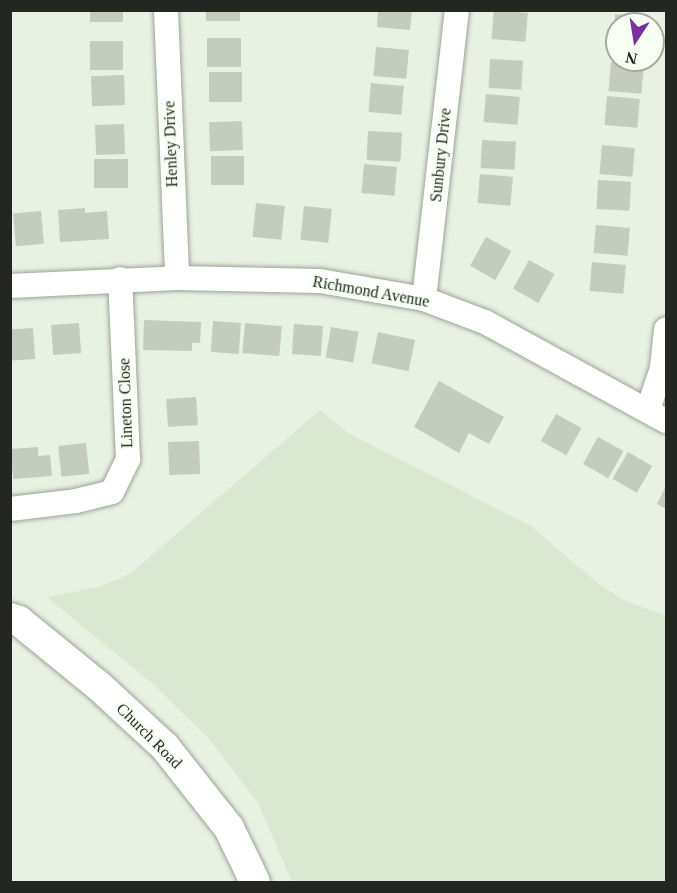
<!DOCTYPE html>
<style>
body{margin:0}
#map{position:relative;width:677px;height:893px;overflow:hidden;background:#e8f2e3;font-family:"Times New Roman",serif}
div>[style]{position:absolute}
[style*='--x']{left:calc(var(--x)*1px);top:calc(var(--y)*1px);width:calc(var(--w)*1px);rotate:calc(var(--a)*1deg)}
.built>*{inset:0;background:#dae8d1}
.building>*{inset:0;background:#c3ccbd;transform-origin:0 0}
.roads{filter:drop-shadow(0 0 2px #9ba496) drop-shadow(0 0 2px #9ba496)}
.minor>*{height:24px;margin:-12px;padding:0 12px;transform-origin:12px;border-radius:12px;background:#fff}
.tertiary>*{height:30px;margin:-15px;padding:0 15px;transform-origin:15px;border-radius:15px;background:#fff}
span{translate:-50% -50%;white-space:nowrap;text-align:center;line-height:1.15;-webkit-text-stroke:5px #f7fff2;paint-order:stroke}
.street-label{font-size:16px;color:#242721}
.frame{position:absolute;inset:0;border:12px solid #242721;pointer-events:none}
.north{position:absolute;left:605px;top:12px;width:60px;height:60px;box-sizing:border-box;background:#f7fff2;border:2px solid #a3a99e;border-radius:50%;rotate:192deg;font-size:16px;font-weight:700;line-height:24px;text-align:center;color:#242721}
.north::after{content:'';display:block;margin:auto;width:21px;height:27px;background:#7d2e9f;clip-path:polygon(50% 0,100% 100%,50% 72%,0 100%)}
</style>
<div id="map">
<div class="built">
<i style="clip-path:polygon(320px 410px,348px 433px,531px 526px,596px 582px,623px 600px,666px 616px,666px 882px,292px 882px,258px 803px,210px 740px,155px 686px,47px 597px,99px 587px,131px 573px)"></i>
</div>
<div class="building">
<i style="left:90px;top:10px;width:33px;height:12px"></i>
<i style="left:206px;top:10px;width:34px;height:11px"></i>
<i style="clip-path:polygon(378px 10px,412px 10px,410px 30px,377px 27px)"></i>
<i style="left:494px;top:10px;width:34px;height:29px;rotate:5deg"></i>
<i style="clip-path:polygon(615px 14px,649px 17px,648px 24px,617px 24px,617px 43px,613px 43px)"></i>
<i style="left:241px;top:38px;width:29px;height:34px;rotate:90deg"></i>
<i style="left:90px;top:41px;width:33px;height:29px"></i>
<i style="left:376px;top:47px;width:33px;height:29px;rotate:5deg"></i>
<i style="left:490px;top:59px;width:33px;height:29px;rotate:3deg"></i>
<i style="left:611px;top:62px;width:33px;height:29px;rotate:5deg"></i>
<i style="left:242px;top:72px;width:30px;height:33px;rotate:90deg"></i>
<i style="left:124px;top:75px;width:30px;height:33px;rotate:88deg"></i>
<i style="left:371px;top:83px;width:33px;height:29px;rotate:5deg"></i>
<i style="left:486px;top:94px;width:34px;height:28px;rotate:5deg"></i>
<i style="left:607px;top:96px;width:33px;height:29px;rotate:5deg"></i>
<i style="left:242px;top:121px;width:29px;height:33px;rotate:88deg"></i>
<i style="left:124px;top:124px;width:30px;height:29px;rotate:88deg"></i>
<i style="left:368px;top:131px;width:34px;height:29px;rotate:3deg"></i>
<i style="left:482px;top:140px;width:34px;height:28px;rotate:3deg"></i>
<i style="left:602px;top:145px;width:33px;height:29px;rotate:5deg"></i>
<i style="left:211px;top:156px;width:33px;height:29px"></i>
<i style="left:128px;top:159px;width:29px;height:34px;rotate:90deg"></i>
<i style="left:364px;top:164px;width:33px;height:29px;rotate:5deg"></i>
<i style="left:480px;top:174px;width:33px;height:29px;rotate:5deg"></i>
<i style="left:598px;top:180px;width:33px;height:29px;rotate:3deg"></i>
<i style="left:256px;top:203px;width:29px;height:34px;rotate:6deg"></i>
<i style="left:304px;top:206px;width:28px;height:34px;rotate:6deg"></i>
<i style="clip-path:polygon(85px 208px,85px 213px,107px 211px,109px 239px,60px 242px,58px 210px)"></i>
<i style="left:41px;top:211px;width:33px;height:28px;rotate:85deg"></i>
<i style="left:596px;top:225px;width:34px;height:28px;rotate:5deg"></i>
<i style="left:486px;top:237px;width:29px;height:33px;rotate:29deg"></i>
<i style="left:529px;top:260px;width:29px;height:33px;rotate:29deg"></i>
<i style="left:592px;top:262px;width:34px;height:29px;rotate:5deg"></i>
<i style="clip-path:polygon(144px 320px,201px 322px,200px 343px,192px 343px,192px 351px,143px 350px)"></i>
<i style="left:213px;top:321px;width:28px;height:31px;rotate:4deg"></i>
<i style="left:79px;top:323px;width:30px;height:28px;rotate:86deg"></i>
<i style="left:245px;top:323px;width:37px;height:30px;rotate:5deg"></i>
<i style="left:294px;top:324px;width:29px;height:30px;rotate:4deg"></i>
<i style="left:331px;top:327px;width:28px;height:31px;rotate:10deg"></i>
<i style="left:33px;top:328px;width:31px;height:23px;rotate:86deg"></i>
<i style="left:378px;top:332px;width:38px;height:32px;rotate:12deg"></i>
<i style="clip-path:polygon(439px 381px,504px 417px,489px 444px,469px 433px,459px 453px,414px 427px)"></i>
<i style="left:196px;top:397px;width:28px;height:30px;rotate:86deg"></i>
<i style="left:556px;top:414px;width:29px;height:31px;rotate:29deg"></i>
<i style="left:598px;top:437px;width:29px;height:31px;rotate:29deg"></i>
<i style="left:199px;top:441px;width:33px;height:31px;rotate:88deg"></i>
<i style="left:86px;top:443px;width:31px;height:28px;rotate:84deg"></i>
<i style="clip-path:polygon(38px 447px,38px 456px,50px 455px,52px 476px,13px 479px,11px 449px)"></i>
<i style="left:628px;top:452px;width:28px;height:31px;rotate:30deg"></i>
<i style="clip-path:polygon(666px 486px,666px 509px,657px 504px)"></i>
</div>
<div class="roads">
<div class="minor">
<i style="--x:166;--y:10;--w:268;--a:87.6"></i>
<i style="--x:10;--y:286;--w:167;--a:-2.7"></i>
<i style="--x:177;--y:278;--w:143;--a:1.2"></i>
<i style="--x:320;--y:281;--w:106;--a:9.8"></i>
<i style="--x:424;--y:299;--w:65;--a:20.7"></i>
<i style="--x:485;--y:322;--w:206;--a:28.7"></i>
<i style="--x:424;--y:299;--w:291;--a:-83.5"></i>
<i style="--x:648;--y:410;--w:44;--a:-71.6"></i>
<i style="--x:662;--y:368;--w:39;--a:-84"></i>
<i style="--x:10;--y:509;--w:66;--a:-6.9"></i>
<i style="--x:76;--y:501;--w:37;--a:-14"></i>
<i style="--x:112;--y:492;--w:37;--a:-64"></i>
<i style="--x:128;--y:459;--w:180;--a:-92.5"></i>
</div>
<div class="tertiary">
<i style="--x:10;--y:618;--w:9;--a:18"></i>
<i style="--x:19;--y:621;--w:104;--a:39.2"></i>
<i style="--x:100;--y:687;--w:88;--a:42.7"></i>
<i style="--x:165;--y:747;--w:103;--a:51.7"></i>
<i style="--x:229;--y:828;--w:60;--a:64.3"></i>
</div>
</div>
<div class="street-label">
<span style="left:171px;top:144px;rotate:-92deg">Henley Drive</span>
<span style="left:441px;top:155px;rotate:-84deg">Sunbury Drive</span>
<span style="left:371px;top:292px;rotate:10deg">Richmond Avenue</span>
<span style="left:126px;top:403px;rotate:-92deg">Lineton Close</span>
<span style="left:149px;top:736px;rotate:45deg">Church Road</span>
</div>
<div class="frame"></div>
<div class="north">N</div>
</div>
